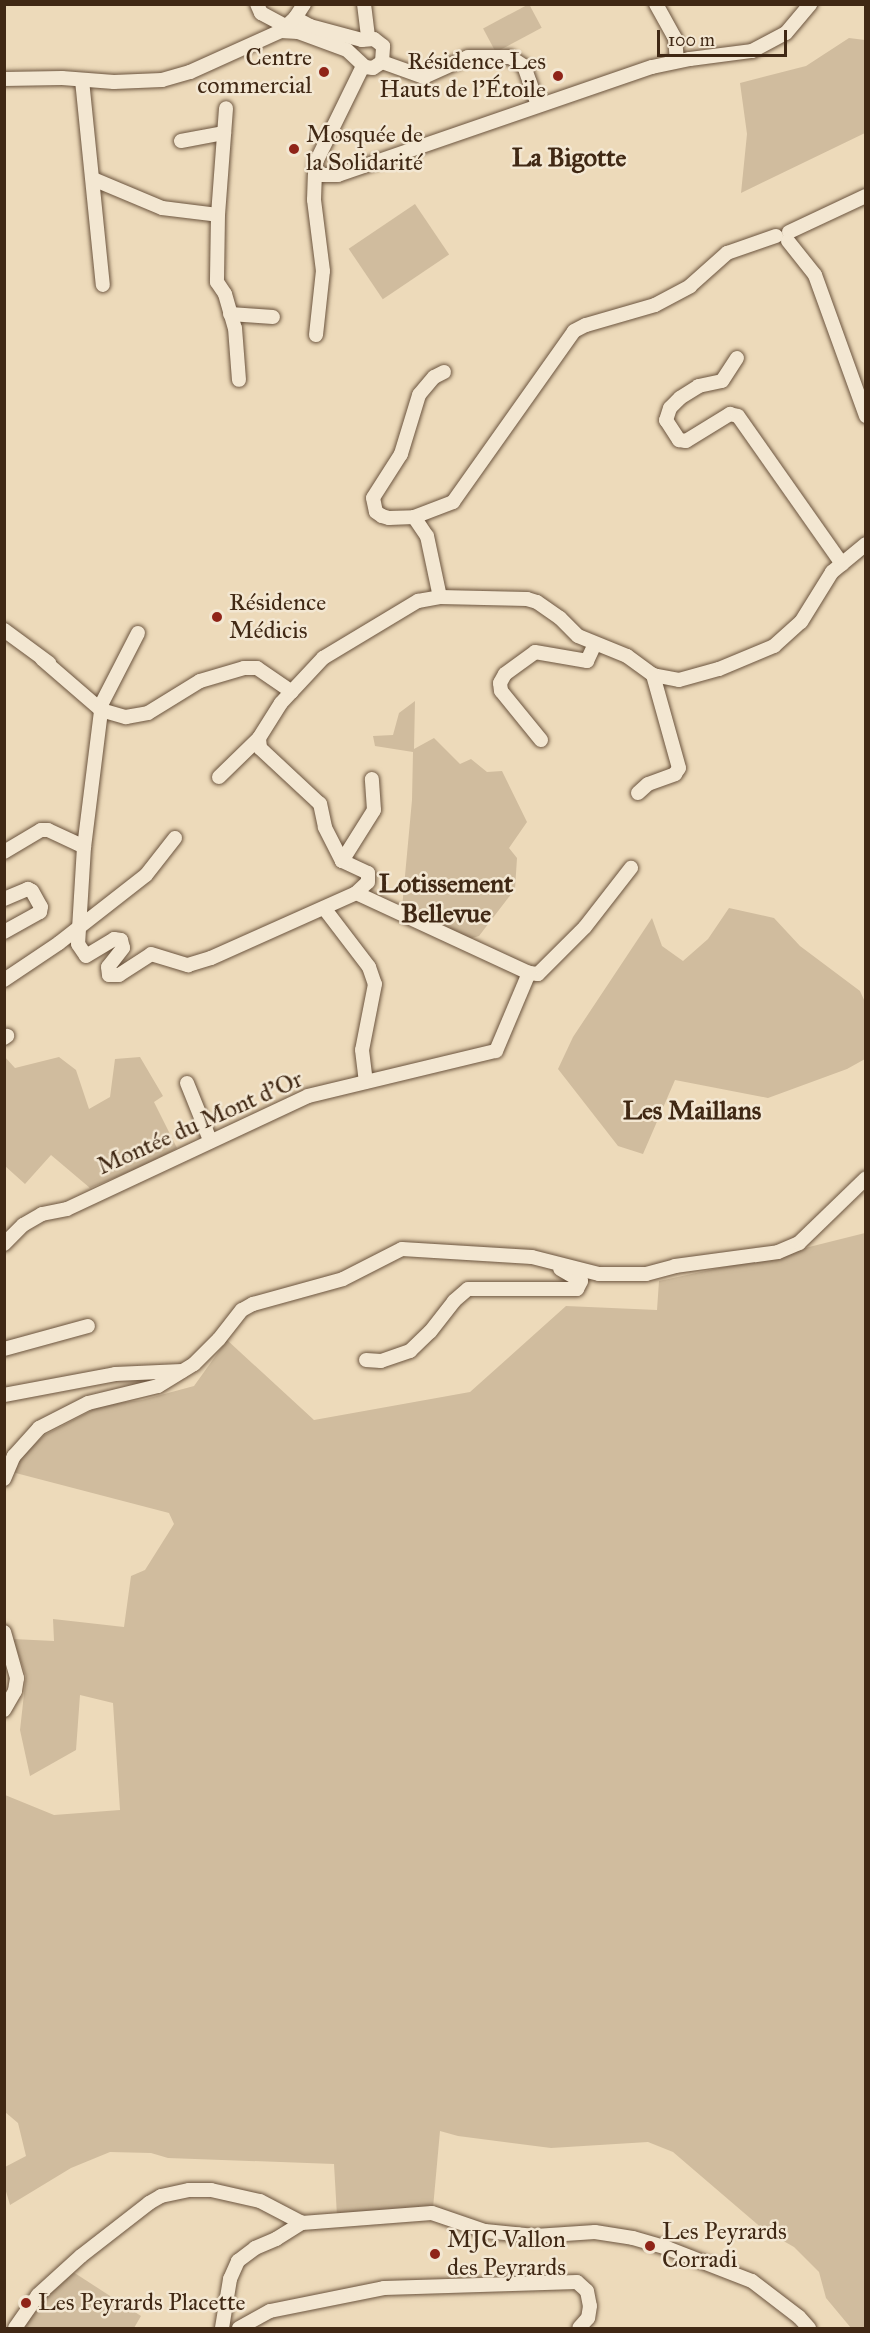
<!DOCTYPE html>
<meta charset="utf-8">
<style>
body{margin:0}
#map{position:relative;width:870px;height:2333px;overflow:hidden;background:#eddaba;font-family:"IM FELL Great Primer",serif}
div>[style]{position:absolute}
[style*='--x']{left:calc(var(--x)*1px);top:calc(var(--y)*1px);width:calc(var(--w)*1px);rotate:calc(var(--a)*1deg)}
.green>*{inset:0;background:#d0bc9e;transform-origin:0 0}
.roads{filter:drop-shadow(0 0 2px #6b543e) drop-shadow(0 0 2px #6b543e)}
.minor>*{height:14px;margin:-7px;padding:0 7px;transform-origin:7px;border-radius:7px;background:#f3e7d2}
.dots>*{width:16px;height:16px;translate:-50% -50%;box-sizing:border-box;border:3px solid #f3e7d2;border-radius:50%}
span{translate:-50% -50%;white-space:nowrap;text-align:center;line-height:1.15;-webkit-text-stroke:5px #f3e7d2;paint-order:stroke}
.poi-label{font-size:24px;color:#402814}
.right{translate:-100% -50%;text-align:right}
.left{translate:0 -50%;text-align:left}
.street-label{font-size:24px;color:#402814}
.neighbourhood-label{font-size:26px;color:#402814;font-weight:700}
.frame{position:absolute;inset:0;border:6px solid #402814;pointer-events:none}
.scale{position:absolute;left:657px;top:30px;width:130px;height:27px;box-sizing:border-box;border:3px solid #402814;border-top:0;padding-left:8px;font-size:18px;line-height:21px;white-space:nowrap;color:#402814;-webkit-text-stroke:4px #f3e7d2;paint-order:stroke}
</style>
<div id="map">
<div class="green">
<i style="left:529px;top:4px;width:27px;height:52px;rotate:62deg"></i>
<i style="clip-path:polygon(849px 38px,865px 40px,865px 133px,741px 193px,747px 134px,740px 83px,806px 66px)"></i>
<i style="left:415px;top:204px;width:61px;height:80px;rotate:56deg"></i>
<i style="clip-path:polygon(415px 701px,414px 749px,434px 738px,460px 764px,471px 759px,487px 772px,502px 771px,527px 822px,509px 848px,517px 858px,515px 889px,479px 936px,469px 939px,402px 908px,412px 800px,413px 752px,375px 746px,373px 736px,393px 735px,399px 713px)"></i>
<i style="clip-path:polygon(729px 908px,774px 918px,800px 946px,860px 991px,865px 1002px,865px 1059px,847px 1069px,768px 1098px,675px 1080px,643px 1154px,618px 1146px,558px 1069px,573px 1037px,652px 918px,662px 946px,683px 961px,708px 939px)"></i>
<i style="clip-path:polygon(4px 1056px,15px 1068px,59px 1057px,76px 1070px,89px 1109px,110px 1097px,115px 1059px,140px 1057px,163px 1096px,154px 1102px,177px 1148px,153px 1162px,90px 1188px,51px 1155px,25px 1184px,5px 1166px)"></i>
<i style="clip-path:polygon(865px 1233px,865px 2328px,851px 2328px,826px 2298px,819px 2272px,794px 2247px,764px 2230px,673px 2152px,648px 2142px,551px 2148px,458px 2136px,440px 2131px,433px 2208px,337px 2216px,334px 2164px,168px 2158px,151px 2153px,110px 2152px,71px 2168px,10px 2205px,5px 2188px,5px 2167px,26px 2156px,18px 2123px,5px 2112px,5px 1795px,54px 1815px,120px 1810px,113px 1703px,80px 1695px,76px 1750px,30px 1776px,20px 1730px,26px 1676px,13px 1639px,54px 1641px,53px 1619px,124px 1627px,131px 1576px,145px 1570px,174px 1524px,169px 1513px,8px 1471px,43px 1436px,102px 1405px,142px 1400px,194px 1386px,227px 1340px,314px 1420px,470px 1392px,566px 1306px,657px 1310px,659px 1281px,761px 1259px)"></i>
<i style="clip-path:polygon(70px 2270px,141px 2316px,134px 2328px,20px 2328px,39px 2299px)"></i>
</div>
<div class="roads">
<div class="minor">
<i style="--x:257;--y:4;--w:10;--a:66"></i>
<i style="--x:261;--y:13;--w:30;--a:28"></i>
<i style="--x:364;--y:4;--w:34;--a:83"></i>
<i style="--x:656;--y:4;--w:39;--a:61"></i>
<i style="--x:675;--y:38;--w:23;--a:85"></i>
<i style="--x:281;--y:31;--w:17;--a:3"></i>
<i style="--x:298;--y:32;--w:52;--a:20.2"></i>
<i style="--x:347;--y:50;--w:25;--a:43"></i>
<i style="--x:365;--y:67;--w:8;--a:7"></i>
<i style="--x:373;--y:68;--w:11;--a:-34"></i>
<i style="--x:382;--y:62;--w:16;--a:-86"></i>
<i style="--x:383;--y:46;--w:11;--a:-142"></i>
<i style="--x:374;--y:39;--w:12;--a:175"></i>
<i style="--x:362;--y:40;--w:54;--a:-164.9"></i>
<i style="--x:310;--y:26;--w:17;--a:-152"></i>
<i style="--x:382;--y:62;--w:45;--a:19.7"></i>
<i style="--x:424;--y:77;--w:48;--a:-24.4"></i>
<i style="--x:468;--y:57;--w:42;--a:0"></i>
<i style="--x:510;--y:57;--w:17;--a:33"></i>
<i style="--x:524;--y:66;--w:41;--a:70.3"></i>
<i style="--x:4;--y:79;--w:58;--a:-1"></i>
<i style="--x:62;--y:78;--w:52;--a:4.4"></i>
<i style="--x:114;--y:82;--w:48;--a:-2.4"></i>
<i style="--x:162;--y:80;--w:29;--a:-16"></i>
<i style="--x:190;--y:72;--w:100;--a:-24.3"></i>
<i style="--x:281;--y:31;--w:19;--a:-43"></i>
<i style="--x:295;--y:18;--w:17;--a:-57"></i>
<i style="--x:82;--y:80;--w:206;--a:84.2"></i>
<i style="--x:181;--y:141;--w:44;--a:-10.5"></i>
<i style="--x:315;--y:175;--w:13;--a:-86"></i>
<i style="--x:316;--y:162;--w:107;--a:-63.9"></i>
<i style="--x:93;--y:179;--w:75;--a:22.8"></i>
<i style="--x:162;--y:208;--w:56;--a:7.1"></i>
<i style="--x:218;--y:215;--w:107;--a:-85.7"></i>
<i style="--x:218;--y:215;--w:67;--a:90.9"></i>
<i style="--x:217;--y:282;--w:14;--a:56"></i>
<i style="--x:225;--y:294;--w:35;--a:74"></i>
<i style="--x:235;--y:328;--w:52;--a:85.6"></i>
<i style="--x:789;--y:232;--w:85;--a:-25.1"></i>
<i style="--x:788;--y:241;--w:43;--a:51.5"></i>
<i style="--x:815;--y:275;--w:150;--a:70.1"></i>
<i style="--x:230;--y:314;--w:43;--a:4"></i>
<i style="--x:316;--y:335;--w:64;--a:-83.8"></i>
<i style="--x:323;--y:271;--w:72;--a:-97.2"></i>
<i style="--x:314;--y:200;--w:25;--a:-88"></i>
<i style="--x:315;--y:175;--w:23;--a:0"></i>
<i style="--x:338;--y:175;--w:332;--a:-19"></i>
<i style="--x:652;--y:67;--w:39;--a:-12"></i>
<i style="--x:690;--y:59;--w:63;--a:-7.4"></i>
<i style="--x:752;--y:51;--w:38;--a:-28"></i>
<i style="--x:786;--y:33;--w:38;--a:-50"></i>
<i style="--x:737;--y:358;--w:27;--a:123"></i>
<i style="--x:722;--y:381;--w:24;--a:168"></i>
<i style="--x:699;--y:386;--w:22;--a:148"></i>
<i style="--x:680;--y:398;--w:14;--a:135"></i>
<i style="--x:670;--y:408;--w:13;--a:108"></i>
<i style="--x:666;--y:420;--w:24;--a:57"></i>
<i style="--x:679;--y:440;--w:7;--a:8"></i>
<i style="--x:686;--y:441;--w:52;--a:-31.5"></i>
<i style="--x:730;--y:414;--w:8;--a:14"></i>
<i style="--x:738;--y:416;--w:181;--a:54.9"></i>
<i style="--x:444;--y:372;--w:11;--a:153"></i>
<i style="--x:434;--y:377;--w:23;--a:130"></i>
<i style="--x:419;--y:395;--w:62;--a:107"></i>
<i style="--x:401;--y:454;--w:52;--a:122.5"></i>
<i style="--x:373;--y:498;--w:14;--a:78"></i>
<i style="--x:376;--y:512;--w:7;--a:34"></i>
<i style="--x:382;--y:516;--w:7;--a:16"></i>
<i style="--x:389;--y:518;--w:25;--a:-2"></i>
<i style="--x:414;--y:517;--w:42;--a:-21"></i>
<i style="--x:453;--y:502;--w:209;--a:-54.7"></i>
<i style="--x:574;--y:331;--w:13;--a:-27"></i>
<i style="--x:586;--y:325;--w:72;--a:-16.2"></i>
<i style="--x:655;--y:305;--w:40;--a:-28"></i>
<i style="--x:690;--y:286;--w:50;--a:-41.7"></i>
<i style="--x:727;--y:253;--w:52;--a:-19.1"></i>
<i style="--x:414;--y:517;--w:23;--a:56"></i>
<i style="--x:427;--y:536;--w:62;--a:78"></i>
<i style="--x:4;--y:630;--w:56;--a:36.3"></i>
<i style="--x:138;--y:633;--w:79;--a:117.2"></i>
<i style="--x:102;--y:703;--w:145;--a:97.1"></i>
<i style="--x:84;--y:847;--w:97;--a:93.5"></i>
<i style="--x:78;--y:944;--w:14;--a:56"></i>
<i style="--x:86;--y:956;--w:33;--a:-31"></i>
<i style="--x:114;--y:939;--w:7;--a:8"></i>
<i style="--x:121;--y:940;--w:8;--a:76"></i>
<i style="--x:123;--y:948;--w:24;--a:128"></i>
<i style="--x:108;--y:967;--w:8;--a:83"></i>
<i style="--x:109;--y:975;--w:10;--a:0"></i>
<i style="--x:119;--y:975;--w:38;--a:-33"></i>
<i style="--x:151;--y:954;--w:39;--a:17"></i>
<i style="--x:188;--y:965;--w:24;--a:-17"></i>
<i style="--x:211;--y:958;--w:159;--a:-24.1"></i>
<i style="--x:356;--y:893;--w:16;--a:-43"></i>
<i style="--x:368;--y:882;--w:9;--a:-90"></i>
<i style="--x:368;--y:873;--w:29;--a:-155"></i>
<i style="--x:342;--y:861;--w:38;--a:-117"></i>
<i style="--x:325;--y:827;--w:24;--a:-102"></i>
<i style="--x:320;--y:804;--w:82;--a:-137"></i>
<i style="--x:260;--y:748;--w:10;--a:-96"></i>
<i style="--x:42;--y:659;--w:78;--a:40.8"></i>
<i style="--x:101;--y:710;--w:26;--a:16"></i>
<i style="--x:126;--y:717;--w:22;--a:-10"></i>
<i style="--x:148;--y:713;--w:61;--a:-31.6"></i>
<i style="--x:200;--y:681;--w:46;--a:-16.5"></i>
<i style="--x:244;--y:668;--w:13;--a:0"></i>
<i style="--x:257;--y:668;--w:42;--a:34.4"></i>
<i style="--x:541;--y:740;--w:63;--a:-129.2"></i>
<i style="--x:501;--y:691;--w:8;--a:-97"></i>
<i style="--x:500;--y:683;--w:10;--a:-61"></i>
<i style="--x:505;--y:674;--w:37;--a:-36"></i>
<i style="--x:535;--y:652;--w:53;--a:9.8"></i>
<i style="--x:587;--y:661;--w:19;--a:-65"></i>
<i style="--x:219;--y:777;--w:56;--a:-44.3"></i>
<i style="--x:259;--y:738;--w:41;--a:-57.8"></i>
<i style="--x:281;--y:703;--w:62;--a:-47"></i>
<i style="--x:323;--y:658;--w:111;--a:-31"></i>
<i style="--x:418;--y:601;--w:22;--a:-10"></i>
<i style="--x:440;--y:597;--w:87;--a:1.3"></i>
<i style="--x:527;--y:599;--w:10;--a:17"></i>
<i style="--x:537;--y:602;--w:28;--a:35"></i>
<i style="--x:560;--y:618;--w:25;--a:45"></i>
<i style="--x:578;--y:636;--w:53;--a:22.2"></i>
<i style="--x:627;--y:656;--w:32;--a:36"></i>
<i style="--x:653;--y:675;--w:26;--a:11"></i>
<i style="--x:679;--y:680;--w:41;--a:-15.4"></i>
<i style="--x:719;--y:669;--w:60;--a:-22.7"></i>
<i style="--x:774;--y:646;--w:36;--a:-42"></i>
<i style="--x:801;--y:622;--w:59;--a:-58.2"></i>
<i style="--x:832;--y:572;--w:44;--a:-39.5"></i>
<i style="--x:638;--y:793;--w:13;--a:-42"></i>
<i style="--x:648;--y:784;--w:29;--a:-20"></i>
<i style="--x:675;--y:774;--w:7;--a:-56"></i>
<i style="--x:679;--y:768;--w:97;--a:-105.6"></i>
<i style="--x:4;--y:852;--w:43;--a:-30.7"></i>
<i style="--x:41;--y:830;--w:7;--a:0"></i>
<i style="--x:48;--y:830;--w:40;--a:25"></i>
<i style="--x:342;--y:861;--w:60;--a:-57.9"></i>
<i style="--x:374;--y:810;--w:31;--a:-94"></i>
<i style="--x:356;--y:893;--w:191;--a:24.8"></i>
<i style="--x:529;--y:973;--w:9;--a:6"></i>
<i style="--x:538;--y:974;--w:66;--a:-45"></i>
<i style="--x:585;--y:927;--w:75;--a:-52.1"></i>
<i style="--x:4;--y:899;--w:26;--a:-23"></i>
<i style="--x:28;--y:889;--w:4;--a:27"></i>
<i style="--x:32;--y:891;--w:18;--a:61"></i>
<i style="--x:41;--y:907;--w:5;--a:101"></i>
<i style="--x:40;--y:912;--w:41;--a:150.9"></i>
<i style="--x:324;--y:908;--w:74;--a:52.7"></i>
<i style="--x:369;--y:967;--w:18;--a:71"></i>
<i style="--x:375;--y:984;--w:67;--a:101.1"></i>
<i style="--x:362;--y:1050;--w:32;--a:83"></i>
<i style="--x:4;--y:980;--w:66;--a:-33.9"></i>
<i style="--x:59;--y:943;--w:110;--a:-38"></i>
<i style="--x:146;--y:875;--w:47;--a:-51.9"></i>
<i style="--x:4;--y:1038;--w:4;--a:-34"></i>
<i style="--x:187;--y:1083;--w:61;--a:68"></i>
<i style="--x:4;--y:1244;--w:27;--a:-45"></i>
<i style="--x:23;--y:1225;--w:22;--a:-30"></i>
<i style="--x:42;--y:1214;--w:25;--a:-11"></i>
<i style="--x:67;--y:1209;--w:266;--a:-25.1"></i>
<i style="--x:308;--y:1096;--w:193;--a:-13.5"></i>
<i style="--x:496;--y:1051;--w:85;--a:-67.1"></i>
<i style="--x:4;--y:1349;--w:87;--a:-15.3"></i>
<i style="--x:366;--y:1360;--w:15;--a:4"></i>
<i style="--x:381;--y:1361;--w:31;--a:-19"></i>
<i style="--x:410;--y:1351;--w:28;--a:-44"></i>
<i style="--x:430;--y:1332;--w:39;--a:-52"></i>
<i style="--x:454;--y:1301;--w:18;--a:-41"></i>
<i style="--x:468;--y:1289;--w:109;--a:0"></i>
<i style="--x:577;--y:1289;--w:9;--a:-63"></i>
<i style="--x:581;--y:1281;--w:24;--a:-150"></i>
<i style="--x:4;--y:1395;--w:113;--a:-10.7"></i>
<i style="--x:115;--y:1374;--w:67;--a:-2.6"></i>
<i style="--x:4;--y:1479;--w:25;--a:-67"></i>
<i style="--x:14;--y:1456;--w:38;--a:-48"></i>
<i style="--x:39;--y:1428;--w:55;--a:-27"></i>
<i style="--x:88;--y:1403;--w:72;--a:-13.7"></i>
<i style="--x:158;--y:1386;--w:42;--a:-31.4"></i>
<i style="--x:194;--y:1364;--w:35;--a:-45"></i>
<i style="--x:219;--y:1339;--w:37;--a:-52"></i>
<i style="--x:242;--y:1310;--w:13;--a:-29"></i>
<i style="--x:253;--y:1304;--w:93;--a:-15.5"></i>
<i style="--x:343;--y:1279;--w:66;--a:-27"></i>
<i style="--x:402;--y:1249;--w:130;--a:3.5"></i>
<i style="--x:532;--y:1257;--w:69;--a:14.2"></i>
<i style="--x:599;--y:1274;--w:47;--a:0"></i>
<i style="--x:646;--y:1274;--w:30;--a:-15"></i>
<i style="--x:675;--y:1266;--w:104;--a:-7.7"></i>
<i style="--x:778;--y:1252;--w:23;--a:-23"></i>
<i style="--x:799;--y:1243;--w:93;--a:-44.1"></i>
<i style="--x:4;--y:1632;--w:48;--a:74.2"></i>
<i style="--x:17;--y:1678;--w:13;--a:99"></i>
<i style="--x:15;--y:1691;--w:22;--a:120"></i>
<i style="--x:15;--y:2328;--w:40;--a:-55.1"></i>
<i style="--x:38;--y:2295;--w:58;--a:-42.2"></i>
<i style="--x:81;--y:2256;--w:86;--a:-37.9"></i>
<i style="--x:149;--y:2203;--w:14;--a:-30"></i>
<i style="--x:161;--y:2196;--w:29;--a:-12"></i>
<i style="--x:189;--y:2190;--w:22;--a:0"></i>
<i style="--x:211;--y:2190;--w:50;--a:12.7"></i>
<i style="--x:260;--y:2201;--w:47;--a:27.6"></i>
<i style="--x:302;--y:2223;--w:130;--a:-4.4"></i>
<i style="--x:432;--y:2213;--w:56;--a:18.8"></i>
<i style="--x:485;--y:2231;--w:50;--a:5.7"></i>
<i style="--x:535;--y:2236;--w:60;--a:-3.8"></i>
<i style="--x:595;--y:2232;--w:38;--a:9"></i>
<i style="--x:633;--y:2238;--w:35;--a:16"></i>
<i style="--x:667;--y:2248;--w:91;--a:21.2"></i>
<i style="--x:752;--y:2281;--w:59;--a:37.5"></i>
<i style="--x:799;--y:2317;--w:15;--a:48"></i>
<i style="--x:222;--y:2328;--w:50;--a:-80.7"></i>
<i style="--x:230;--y:2279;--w:20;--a:-66"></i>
<i style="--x:238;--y:2261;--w:21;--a:-37"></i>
<i style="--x:255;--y:2248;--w:23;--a:-23"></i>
<i style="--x:276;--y:2239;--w:31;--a:-32"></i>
<i style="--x:239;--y:2328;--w:35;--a:-29"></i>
<i style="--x:270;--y:2311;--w:116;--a:-11.4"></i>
<i style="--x:384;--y:2288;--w:193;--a:-1.8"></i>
<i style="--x:577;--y:2282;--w:13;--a:42"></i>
<i style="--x:587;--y:2291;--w:15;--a:79"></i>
<i style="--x:590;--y:2306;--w:12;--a:99"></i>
<i style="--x:588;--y:2318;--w:13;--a:132"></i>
</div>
</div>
<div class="dots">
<i style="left:324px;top:72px;background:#8f2418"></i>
<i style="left:558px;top:76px;background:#8f2418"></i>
<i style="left:294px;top:149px;background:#8f2418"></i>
<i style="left:217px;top:617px;background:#8f2418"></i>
<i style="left:650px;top:2246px;background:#8f2418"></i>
<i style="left:435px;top:2254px;background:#8f2418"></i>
<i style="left:26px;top:2303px;background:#8f2418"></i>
</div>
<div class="poi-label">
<span class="right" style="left:312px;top:72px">Centre<br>commercial</span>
<span class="right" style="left:546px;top:76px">Résidence Les<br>Hauts de l'Étoile</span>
<span class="left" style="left:306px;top:149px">Mosquée de<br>la Solidarité</span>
<span class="left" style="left:229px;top:617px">Résidence<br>Médicis</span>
<span class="left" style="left:662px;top:2246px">Les Peyrards<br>Corradi</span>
<span class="left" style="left:447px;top:2254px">MJC Vallon<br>des Peyrards</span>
<span class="left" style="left:38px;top:2303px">Les Peyrards Placette</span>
</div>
<div class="street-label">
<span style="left:200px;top:1123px;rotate:-24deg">Montée du Mont d'Or</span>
</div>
<div class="neighbourhood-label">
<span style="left:569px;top:158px">La Bigotte</span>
<span style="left:446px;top:899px">Lotissement<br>Bellevue</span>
<span style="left:692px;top:1111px">Les Maillans</span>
</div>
<div class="frame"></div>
<div class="scale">100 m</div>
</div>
